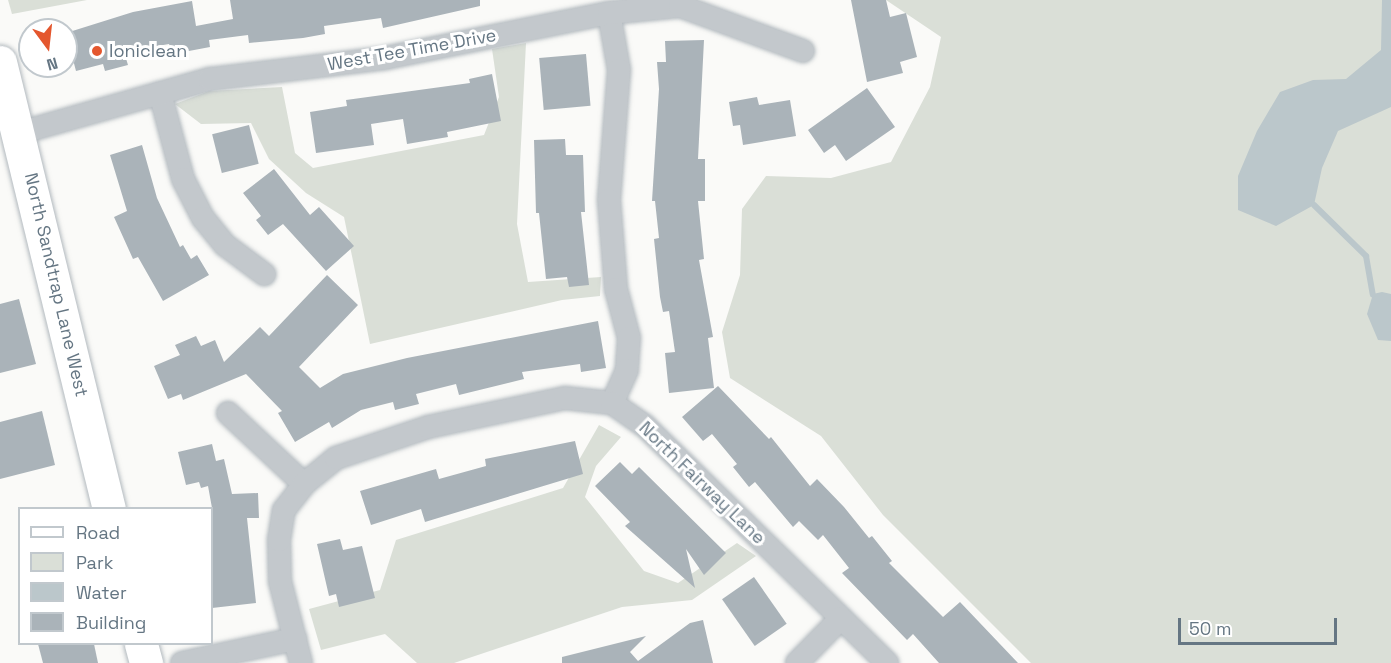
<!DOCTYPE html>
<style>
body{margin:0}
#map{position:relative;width:1391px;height:663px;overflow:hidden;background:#fafaf8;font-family:"Space Grotesk",sans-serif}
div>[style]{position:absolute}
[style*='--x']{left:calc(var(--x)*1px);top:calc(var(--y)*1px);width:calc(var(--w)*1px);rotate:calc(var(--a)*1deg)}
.green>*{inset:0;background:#dadfd7}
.water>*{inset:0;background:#bbc7cb}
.stream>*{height:6px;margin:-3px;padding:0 3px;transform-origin:3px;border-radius:3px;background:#bbc7cb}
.building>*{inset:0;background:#aab3b9;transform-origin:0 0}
.roads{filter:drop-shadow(0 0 2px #b3babf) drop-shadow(0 0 2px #b3babf)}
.street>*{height:22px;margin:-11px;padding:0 11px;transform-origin:11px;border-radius:11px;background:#c3c8cc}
.secondary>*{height:33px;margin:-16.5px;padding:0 16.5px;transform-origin:16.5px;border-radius:16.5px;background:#fff}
.dots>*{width:16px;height:16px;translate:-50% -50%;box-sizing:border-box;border:3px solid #fff;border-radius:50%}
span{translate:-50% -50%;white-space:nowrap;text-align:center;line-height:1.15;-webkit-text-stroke:6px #fff;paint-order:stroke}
.street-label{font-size:18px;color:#657683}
.poi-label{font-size:18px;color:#657683}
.left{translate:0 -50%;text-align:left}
.legend{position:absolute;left:18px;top:507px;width:195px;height:138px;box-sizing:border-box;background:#fff;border:2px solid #c1c8cd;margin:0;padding:8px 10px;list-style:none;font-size:18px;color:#657683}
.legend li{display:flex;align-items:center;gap:12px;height:30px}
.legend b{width:30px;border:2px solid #c1c8cd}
.north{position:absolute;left:18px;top:18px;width:60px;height:60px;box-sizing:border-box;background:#fff;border:2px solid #c1c8cd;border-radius:50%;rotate:165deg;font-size:16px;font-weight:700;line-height:24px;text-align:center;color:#657683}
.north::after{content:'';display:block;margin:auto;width:21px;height:27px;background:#e4572e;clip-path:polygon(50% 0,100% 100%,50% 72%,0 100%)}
.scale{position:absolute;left:1178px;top:618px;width:159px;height:27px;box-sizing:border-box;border:3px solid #657683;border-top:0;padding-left:8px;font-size:18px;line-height:21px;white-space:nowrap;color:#657683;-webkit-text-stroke:4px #fff;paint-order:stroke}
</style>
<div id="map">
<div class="green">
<i style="clip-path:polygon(8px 0,87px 0,12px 14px)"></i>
<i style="clip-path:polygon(886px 0,1391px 0,1391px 663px,1031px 663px,883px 515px,821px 436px,730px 378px,722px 332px,740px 275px,742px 209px,766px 176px,831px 178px,891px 162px,930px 87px,941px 37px)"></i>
<i style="clip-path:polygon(526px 43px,517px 224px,528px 282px,601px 277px,600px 296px,562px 300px,370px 344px,344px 217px,306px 193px,269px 159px,251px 123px,201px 124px,175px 104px,209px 91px,282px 87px,295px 153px,313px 168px,484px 135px,499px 97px,492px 49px)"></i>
<i style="clip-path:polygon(599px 425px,621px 437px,596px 466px,585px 497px,644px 571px,678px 583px,737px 543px,756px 556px,692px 600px,622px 607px,454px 663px,417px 663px,385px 634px,321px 650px,309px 609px,380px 590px,396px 540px,563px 488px)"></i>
</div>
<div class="water">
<i style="clip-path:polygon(1382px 0,1391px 0,1391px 107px,1338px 131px,1322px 168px,1314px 205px,1276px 226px,1238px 210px,1238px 176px,1257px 131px,1280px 92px,1313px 80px,1346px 79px,1381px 50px)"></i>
<i style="clip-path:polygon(1382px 292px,1391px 294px,1391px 341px,1378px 340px,1367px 314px,1373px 294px)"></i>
</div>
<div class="stream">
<i style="--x:1314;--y:205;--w:73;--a:44.4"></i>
<i style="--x:1366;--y:256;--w:39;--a:80"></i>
</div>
<div class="building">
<i style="clip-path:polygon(230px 0,480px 0,480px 6px,383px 28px,381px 18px,324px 26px,325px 34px,303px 38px,249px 43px,248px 35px,209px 40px,210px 47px,173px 54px,169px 44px,124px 52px,128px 65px,105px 71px,103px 64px,76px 71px,66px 33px,133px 12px,192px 1px,196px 26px,233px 19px)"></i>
<i style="clip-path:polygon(851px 0,886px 0,890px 17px,906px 13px,917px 57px,900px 62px,903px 73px,867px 82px)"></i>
<i style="clip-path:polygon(704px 40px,698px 159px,705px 159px,705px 201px,698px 201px,704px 259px,699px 260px,713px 337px,708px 338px,714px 388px,669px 393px,665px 353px,675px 352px,669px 311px,663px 312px,660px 297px,654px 239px,659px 238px,655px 201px,652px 201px,659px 89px,657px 62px,666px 62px,665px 41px)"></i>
<i style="left:586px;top:54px;width:52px;height:47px;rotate:85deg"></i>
<i style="clip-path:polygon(492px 74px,501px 121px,447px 132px,448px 137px,407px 144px,403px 119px,371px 124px,374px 145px,316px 153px,310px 112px,347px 106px,346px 100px,470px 83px,469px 79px)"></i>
<i style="clip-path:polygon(867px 88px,895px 127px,846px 161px,835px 145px,824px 153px,808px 130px)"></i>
<i style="clip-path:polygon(757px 97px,759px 105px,790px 100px,796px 136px,743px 145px,740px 125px,733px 126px,729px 102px)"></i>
<i style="left:249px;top:125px;width:40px;height:38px;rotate:76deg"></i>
<i style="clip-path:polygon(565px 139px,566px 155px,583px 155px,585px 212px,581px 212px,589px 285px,569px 287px,567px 277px,546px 279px,539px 213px,536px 213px,534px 140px)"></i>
<i style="clip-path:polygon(142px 145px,157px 198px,180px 247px,183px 245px,191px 259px,197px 255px,209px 275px,163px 301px,138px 257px,133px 259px,114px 217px,127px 211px,110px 155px)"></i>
<i style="clip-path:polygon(274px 169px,310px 215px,319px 207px,354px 246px,326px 271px,283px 224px,268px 235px,256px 220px,261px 216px,243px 193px)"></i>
<i style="clip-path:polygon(327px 275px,358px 305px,299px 367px,320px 388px,343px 374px,407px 358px,598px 321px,606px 368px,581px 372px,580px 364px,522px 372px,524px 379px,459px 395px,456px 384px,416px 394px,419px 404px,395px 410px,393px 402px,361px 410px,332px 428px,329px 422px,295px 442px,278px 413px,282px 411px,246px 374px,183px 400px,181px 394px,168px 399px,154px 366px,180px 355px,175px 345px,196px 336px,201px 346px,215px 340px,224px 362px,260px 327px,269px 336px)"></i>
<i style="clip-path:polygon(19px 299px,36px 364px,0 373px,0 304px)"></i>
<i style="clip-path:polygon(718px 386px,769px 439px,771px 437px,810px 486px,817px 479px,844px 507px,869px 538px,872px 536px,892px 561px,889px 563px,943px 617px,960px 602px,1018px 663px,939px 663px,913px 634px,907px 640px,842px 573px,849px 568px,823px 535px,818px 540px,799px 521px,793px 527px,755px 482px,749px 487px,733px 467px,737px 464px,712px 434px,703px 441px,682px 417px)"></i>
<i style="clip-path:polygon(42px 411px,55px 465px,0 479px,0 422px)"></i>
<i style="clip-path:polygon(575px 441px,583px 474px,425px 522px,421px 509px,371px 525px,360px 491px,436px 469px,439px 479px,486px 466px,485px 459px)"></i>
<i style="clip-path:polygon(212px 444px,216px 461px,224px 459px,232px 494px,258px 493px,259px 518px,247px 518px,256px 603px,212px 608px,212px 508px,208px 486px,201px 488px,199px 482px,186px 485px,178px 452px)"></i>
<i style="clip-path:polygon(620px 462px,632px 474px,639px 467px,726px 553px,704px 575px,686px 549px,695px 588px,625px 526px,630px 522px,595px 486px)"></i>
<i style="clip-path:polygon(340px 539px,343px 550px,362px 546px,375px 598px,339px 607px,336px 594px,329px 596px,317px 544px)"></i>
<i style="left:754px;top:577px;width:57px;height:39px;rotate:55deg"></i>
<i style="clip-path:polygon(703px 620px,713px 663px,562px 663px,562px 657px,646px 636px,630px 652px,638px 661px,690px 623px)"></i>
<i style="clip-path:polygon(38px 644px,94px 644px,98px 663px,43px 663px)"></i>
</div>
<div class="roads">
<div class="street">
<i style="--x:609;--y:13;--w:58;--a:80"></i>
<i style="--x:619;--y:70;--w:130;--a:94.4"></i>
<i style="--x:609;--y:200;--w:89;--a:85.5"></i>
<i style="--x:616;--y:289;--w:51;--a:75.1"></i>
<i style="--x:629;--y:338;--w:32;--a:94"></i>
<i style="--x:627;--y:370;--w:36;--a:114"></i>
<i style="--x:160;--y:93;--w:89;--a:75"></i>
<i style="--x:183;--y:179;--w:44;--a:62.9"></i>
<i style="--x:203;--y:218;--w:35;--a:51"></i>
<i style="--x:225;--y:245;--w:49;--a:36.6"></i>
<i style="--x:19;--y:133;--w:198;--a:-15.8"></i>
<i style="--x:210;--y:79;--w:176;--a:-6.8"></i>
<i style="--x:385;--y:58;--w:228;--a:-11.4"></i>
<i style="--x:609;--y:13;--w:71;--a:-5.6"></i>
<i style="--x:680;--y:6;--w:131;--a:20.1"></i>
<i style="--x:228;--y:413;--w:104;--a:43.1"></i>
<i style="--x:182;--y:663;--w:116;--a:-12"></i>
<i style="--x:301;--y:663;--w:85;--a:-104.4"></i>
<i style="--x:280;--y:581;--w:41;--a:-91.4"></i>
<i style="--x:279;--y:540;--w:30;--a:-81"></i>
<i style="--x:284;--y:510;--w:33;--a:-52"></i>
<i style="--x:304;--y:484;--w:41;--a:-39.1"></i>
<i style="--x:336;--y:458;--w:97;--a:-18.6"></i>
<i style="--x:428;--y:427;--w:140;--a:-12"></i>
<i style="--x:565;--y:398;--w:47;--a:6.1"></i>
<i style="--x:612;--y:403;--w:40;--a:34.9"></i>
<i style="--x:645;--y:426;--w:339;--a:44.4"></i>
<i style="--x:797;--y:663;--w:63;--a:-45.6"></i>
</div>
<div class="secondary">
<i style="--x:0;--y:62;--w:459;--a:76.3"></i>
<i style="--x:141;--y:644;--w:20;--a:75"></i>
</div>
</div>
<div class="dots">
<i style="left:97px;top:51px;background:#e4572e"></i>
</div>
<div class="street-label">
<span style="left:412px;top:50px;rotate:-10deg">West Tee Time Drive</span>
<span style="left:56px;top:285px;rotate:77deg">North Sandtrap Lane West</span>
<span style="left:702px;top:483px;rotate:44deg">North Fairway Lane</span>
</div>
<div class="poi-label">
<span class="left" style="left:109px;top:51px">Ioniclean</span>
</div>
<ul class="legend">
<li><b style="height:8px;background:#fff"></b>Road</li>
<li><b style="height:16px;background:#dadfd7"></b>Park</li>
<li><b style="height:16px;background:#bbc7cb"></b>Water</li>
<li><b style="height:16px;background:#aab3b9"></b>Building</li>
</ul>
<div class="north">N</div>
<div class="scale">50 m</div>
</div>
